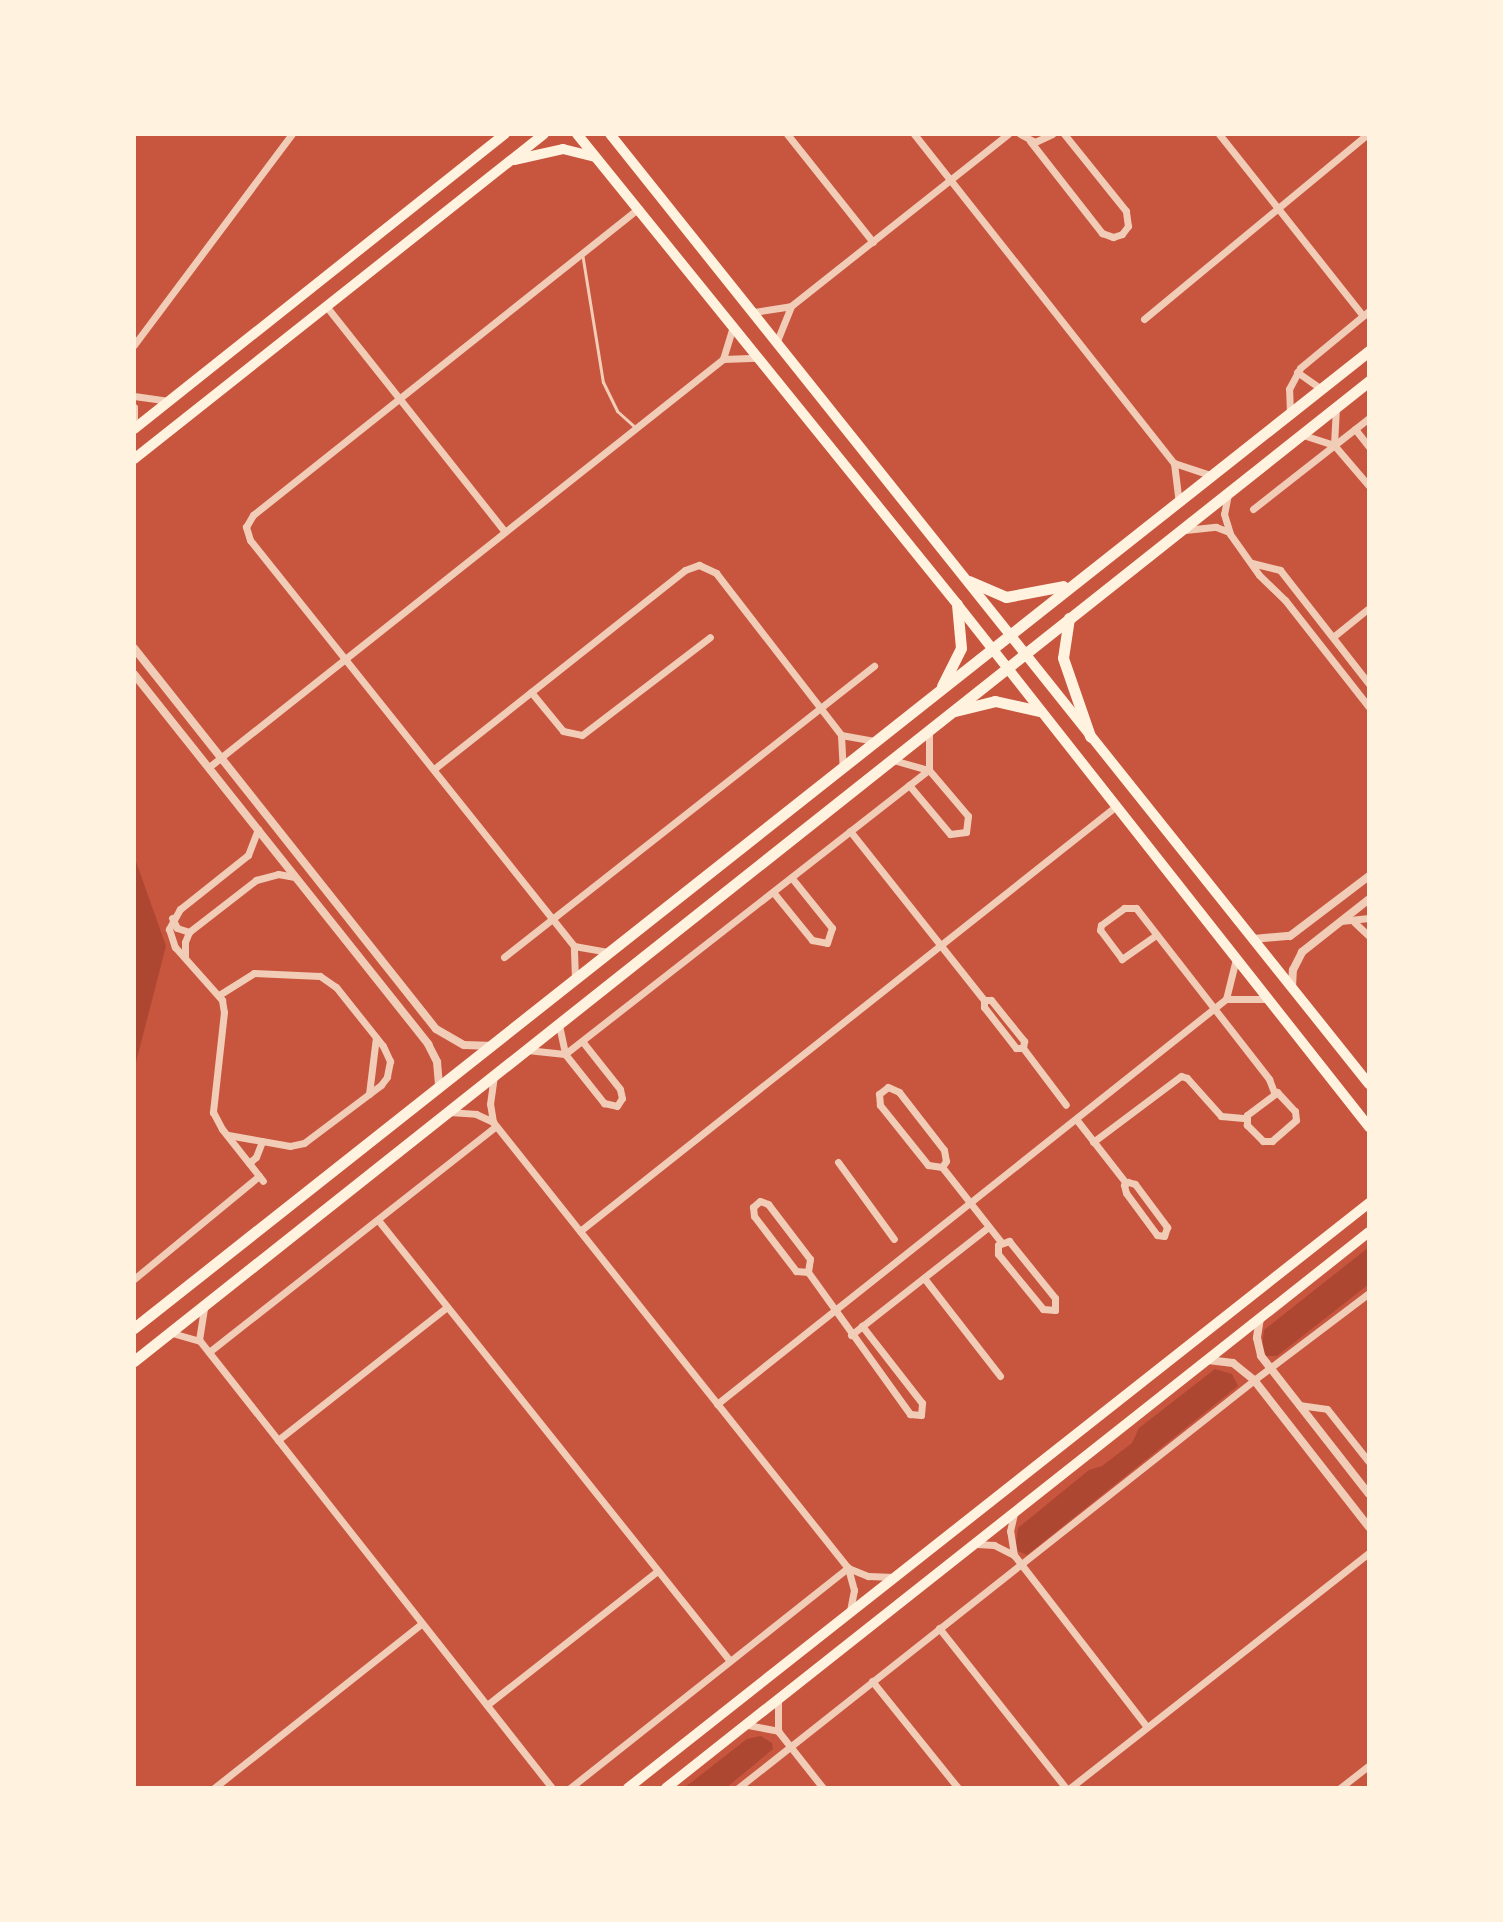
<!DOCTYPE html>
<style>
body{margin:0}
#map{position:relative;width:1503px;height:1922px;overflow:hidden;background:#c8553d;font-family:"Archivo Narrow",sans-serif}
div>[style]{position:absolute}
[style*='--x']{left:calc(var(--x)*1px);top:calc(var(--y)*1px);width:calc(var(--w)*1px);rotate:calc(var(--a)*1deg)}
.green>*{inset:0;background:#ae4732}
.service>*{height:3px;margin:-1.5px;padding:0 1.5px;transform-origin:1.5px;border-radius:1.5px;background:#f1ccb7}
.minor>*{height:7px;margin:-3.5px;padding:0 3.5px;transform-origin:3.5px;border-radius:3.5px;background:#f1ccb7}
.tertiary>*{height:8px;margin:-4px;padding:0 4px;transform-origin:4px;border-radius:4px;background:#f1ccb7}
.secondary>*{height:10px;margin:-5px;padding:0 5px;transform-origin:5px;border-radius:5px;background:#fff3e0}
.trunk>*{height:11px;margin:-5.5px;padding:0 5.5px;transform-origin:5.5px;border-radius:5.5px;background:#fff3e0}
span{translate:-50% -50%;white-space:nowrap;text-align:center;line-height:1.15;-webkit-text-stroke:7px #fff3e0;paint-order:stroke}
.frame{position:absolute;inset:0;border:136px solid #fff3e0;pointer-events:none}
</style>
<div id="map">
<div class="green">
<i style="clip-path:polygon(134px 856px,166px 946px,134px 1070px)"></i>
<i style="clip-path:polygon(1369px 1247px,1369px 1284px,1277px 1356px,1266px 1356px,1262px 1346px,1264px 1330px)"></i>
<i style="clip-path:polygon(1215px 1369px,1232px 1374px,1238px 1386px,1027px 1555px,1015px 1550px,1018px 1528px,1089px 1470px,1102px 1466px,1132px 1443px,1139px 1428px)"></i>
<i style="clip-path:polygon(761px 1736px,772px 1743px,773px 1749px,726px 1788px,684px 1788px,747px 1739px)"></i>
</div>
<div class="service">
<i style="--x:582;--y:253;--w:131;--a:80.8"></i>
<i style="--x:603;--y:382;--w:32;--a:64"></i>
<i style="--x:617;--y:411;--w:25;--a:42"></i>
</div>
<div class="minor">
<i style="--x:787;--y:134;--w:138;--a:51.5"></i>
<i style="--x:914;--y:134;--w:419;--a:51.7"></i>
<i style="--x:1174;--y:463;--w:38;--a:83"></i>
<i style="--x:1020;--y:134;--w:17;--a:28"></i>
<i style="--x:1035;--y:142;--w:19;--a:-25"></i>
<i style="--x:1219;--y:134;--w:232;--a:51.6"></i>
<i style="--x:1030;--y:141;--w:117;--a:52"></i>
<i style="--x:1102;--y:233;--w:12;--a:20"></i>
<i style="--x:1113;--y:237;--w:9;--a:-18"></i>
<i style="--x:1122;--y:234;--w:10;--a:-53"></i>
<i style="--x:1128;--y:226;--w:15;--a:-98"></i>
<i style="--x:1126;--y:211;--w:99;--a:-128.8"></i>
<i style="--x:326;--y:306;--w:288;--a:51.6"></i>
<i style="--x:754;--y:312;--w:37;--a:-9"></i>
<i style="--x:791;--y:306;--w:277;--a:-38.4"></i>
<i style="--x:1144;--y:319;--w:291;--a:-39.6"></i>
<i style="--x:777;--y:341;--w:38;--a:-68"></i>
<i style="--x:134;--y:345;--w:264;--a:-53.2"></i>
<i style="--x:723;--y:359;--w:34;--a:-2"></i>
<i style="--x:1297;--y:372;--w:29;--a:35"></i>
<i style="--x:134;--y:396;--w:35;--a:8"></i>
<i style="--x:134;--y:407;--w:11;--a:90"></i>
<i style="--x:1290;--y:414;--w:25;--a:-92"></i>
<i style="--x:1289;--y:389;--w:24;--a:-62"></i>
<i style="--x:1300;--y:368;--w:89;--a:-39.6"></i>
<i style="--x:1355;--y:429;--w:23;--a:52"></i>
<i style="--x:1303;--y:435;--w:33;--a:18"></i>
<i style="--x:1334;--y:445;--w:54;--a:49.5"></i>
<i style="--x:1334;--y:445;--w:37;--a:-87"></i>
<i style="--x:1174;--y:463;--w:41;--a:18.4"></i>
<i style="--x:1228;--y:494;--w:20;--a:101"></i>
<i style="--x:1224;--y:514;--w:21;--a:73"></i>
<i style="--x:1230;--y:534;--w:50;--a:54.7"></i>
<i style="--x:1259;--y:575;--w:36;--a:44"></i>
<i style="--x:1285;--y:600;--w:136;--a:51.9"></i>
<i style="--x:1253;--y:509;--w:147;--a:-38.1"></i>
<i style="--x:1185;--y:530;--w:31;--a:-6"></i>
<i style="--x:1216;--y:527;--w:14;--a:21"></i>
<i style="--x:1252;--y:563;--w:29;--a:14"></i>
<i style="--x:1280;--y:570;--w:145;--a:52"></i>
<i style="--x:1333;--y:637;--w:46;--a:-38.9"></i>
<i style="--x:531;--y:692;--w:50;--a:50.6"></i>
<i style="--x:563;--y:731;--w:19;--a:12"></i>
<i style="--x:582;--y:735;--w:161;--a:-37.4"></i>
<i style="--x:841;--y:735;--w:35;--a:10"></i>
<i style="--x:893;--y:760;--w:37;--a:16"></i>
<i style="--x:929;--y:770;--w:60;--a:49.7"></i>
<i style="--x:968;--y:816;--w:16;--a:97"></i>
<i style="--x:966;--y:832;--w:16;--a:173"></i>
<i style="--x:950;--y:834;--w:64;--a:-129.9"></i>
<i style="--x:209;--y:767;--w:656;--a:-38.44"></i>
<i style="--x:723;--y:359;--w:34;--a:-73"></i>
<i style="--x:434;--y:769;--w:320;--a:-38.4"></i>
<i style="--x:685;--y:570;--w:15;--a:-20"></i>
<i style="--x:699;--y:565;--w:19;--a:25"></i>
<i style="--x:716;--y:573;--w:205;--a:52.3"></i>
<i style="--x:841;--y:735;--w:34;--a:87"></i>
<i style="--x:929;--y:770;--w:39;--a:-90"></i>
<i style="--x:258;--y:829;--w:28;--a:111"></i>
<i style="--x:248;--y:855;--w:87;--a:141.5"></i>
<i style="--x:180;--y:909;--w:23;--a:119"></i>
<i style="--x:169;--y:929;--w:19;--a:72"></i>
<i style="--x:175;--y:947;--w:71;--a:48.4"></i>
<i style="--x:222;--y:1000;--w:12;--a:81"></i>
<i style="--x:224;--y:1012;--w:101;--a:96.3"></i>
<i style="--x:213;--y:1112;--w:19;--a:62"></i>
<i style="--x:222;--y:1129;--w:66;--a:51.7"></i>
<i style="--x:850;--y:831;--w:216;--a:51.6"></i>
<i style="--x:773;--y:892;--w:62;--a:50.9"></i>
<i style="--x:812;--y:940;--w:15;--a:11"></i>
<i style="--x:827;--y:943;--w:16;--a:-72"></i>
<i style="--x:832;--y:928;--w:65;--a:-128.8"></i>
<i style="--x:172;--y:918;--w:11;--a:63"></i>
<i style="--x:177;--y:928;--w:13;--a:18"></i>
<i style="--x:1341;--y:921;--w:28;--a:-6"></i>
<i style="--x:1354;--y:922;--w:21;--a:43"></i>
<i style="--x:1156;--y:935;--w:42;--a:144.8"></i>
<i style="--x:1122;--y:959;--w:36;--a:-127"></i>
<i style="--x:1100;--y:930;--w:5;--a:-79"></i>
<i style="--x:1101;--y:925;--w:29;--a:-36"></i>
<i style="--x:1124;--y:908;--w:12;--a:0"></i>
<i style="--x:1136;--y:908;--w:217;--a:52.1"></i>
<i style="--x:1269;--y:1079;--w:14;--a:69"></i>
<i style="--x:574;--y:946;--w:34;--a:10"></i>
<i style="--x:185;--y:956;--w:14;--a:-90"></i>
<i style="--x:185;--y:942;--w:11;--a:-68"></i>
<i style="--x:189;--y:932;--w:85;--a:-37.8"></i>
<i style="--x:256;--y:880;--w:23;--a:-15"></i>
<i style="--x:278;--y:874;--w:17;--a:10"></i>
<i style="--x:504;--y:957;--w:471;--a:-38.2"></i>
<i style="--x:575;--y:979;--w:33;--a:-92"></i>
<i style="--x:574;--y:946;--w:519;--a:-128.59"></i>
<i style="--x:250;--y:540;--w:14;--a:-107"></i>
<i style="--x:246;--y:527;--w:14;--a:-60"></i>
<i style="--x:253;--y:515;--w:493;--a:-38.5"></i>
<i style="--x:219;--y:995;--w:41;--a:-32.2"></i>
<i style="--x:254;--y:973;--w:66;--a:2.6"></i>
<i style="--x:320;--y:976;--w:19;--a:35"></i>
<i style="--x:336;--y:987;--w:75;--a:51.5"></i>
<i style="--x:383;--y:1046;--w:17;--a:65"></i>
<i style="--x:390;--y:1061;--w:16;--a:101"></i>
<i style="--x:387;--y:1077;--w:10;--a:127"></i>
<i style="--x:381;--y:1085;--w:96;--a:143"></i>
<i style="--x:304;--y:1143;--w:14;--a:168"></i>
<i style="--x:290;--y:1146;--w:63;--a:-169.9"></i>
<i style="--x:1226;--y:999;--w:40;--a:0"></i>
<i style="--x:984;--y:1000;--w:7;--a:0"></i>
<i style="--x:991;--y:1000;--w:53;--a:51.2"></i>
<i style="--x:1024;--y:1041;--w:7;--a:98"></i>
<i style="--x:1023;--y:1048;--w:7;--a:180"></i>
<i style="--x:1016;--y:1048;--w:52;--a:-128"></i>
<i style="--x:984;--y:1007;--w:7;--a:-90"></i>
<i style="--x:559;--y:1025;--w:30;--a:78"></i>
<i style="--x:565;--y:1054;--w:63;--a:51.5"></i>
<i style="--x:604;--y:1103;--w:13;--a:13"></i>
<i style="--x:617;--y:1106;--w:9;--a:-58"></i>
<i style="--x:622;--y:1098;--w:9;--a:-103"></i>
<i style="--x:620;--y:1089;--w:61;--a:-128.4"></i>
<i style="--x:1023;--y:1048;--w:71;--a:53"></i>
<i style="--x:527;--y:1050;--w:38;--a:6"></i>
<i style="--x:565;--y:1054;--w:462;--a:-38"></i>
<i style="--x:888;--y:1087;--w:12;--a:24"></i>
<i style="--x:899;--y:1092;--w:73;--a:52.2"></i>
<i style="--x:944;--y:1150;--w:11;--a:80"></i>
<i style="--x:946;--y:1161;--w:7;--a:124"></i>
<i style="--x:942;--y:1167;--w:14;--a:-172"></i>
<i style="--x:928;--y:1165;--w:77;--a:-128.7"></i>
<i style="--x:880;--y:1105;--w:11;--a:-95"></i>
<i style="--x:879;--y:1094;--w:11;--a:-38"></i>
<i style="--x:1277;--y:1092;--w:26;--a:47"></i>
<i style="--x:1295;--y:1111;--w:9;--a:84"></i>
<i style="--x:1296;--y:1120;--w:32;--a:139"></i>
<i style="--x:1272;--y:1141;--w:9;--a:180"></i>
<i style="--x:1263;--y:1141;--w:23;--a:-135"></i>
<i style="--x:1247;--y:1125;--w:10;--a:-90"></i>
<i style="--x:1247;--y:1115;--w:38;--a:-37"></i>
<i style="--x:369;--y:1094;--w:57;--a:-83"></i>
<i style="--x:449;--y:1112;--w:27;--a:4"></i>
<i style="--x:476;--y:1114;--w:19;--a:25"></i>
<i style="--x:493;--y:1122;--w:570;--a:51.48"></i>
<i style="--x:848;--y:1568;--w:23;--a:75"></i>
<i style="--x:854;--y:1590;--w:21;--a:101"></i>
<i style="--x:1076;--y:1119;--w:81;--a:52"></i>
<i style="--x:493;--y:1122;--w:18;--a:-99"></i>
<i style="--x:490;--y:1104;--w:27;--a:-82"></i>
<i style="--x:1093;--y:1142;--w:110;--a:-36.9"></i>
<i style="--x:1181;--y:1076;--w:6;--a:18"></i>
<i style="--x:1187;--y:1078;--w:51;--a:48.2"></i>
<i style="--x:1221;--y:1116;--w:25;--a:5"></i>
<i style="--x:838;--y:1162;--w:95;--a:54"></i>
<i style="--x:249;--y:1163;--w:9;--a:-41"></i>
<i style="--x:256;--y:1157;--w:17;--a:-69"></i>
<i style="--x:942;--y:1167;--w:95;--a:51.8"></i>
<i style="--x:1128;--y:1182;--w:7;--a:16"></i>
<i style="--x:1135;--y:1184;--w:54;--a:53.3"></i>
<i style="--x:1167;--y:1227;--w:9;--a:108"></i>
<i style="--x:1164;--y:1236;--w:7;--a:-172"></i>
<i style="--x:1157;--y:1235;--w:52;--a:-126.4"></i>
<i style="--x:1126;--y:1193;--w:8;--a:-104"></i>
<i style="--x:1124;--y:1185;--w:5;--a:-37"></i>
<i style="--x:760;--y:1201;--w:9;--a:21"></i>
<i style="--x:768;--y:1204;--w:69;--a:52.6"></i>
<i style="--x:810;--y:1259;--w:13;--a:99"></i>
<i style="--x:808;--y:1272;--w:12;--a:-175"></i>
<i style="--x:796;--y:1271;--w:69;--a:-127.4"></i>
<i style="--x:754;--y:1216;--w:9;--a:-96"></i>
<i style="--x:753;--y:1207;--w:9;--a:-41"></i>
<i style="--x:378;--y:1220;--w:564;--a:51.4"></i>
<i style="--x:580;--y:1231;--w:683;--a:-38.4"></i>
<i style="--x:1009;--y:1241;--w:73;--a:51.1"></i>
<i style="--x:1055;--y:1298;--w:12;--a:90"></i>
<i style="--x:1055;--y:1310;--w:12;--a:-175"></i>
<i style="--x:1043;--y:1309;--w:71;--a:-129.3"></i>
<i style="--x:998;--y:1254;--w:9;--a:-90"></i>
<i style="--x:998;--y:1245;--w:12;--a:-20"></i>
<i style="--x:808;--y:1272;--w:175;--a:54.3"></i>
<i style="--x:910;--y:1414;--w:11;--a:5"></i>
<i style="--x:921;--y:1415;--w:12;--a:-85"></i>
<i style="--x:922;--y:1403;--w:98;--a:-127.9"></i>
<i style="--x:924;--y:1278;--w:124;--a:52.2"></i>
<i style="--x:134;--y:1279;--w:162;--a:-39.5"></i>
<i style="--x:172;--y:1333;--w:29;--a:16"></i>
<i style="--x:200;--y:1341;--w:569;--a:51.78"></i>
<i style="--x:851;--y:1335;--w:174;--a:-38.2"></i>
<i style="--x:199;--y:1340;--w:32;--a:-81"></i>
<i style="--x:209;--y:1352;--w:365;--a:-38.2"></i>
<i style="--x:717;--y:1404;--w:650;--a:-38.51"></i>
<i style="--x:1226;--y:999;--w:41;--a:-76"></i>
<i style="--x:1299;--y:1405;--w:28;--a:8"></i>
<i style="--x:1327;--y:1409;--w:68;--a:51.6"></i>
<i style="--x:278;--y:1440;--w:215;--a:-38.2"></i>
<i style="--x:977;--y:1544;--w:17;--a:3"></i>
<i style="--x:994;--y:1545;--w:22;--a:27"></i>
<i style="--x:1014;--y:1555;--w:217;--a:52.3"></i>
<i style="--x:1014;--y:1555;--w:24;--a:-99"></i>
<i style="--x:1010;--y:1531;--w:17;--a:-77"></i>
<i style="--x:848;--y:1568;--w:22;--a:22"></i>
<i style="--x:868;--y:1576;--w:26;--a:2"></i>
<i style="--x:939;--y:1628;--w:204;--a:51.6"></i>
<i style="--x:872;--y:1681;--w:137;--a:51.2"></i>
<i style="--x:778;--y:1701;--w:30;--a:90"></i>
<i style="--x:778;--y:1731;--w:73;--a:51.7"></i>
<i style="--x:487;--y:1705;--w:216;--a:-38.2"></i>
<i style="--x:748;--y:1725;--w:31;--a:11"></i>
<i style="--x:214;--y:1788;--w:265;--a:-38.4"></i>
<i style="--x:570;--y:1788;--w:355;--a:-38.4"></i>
<i style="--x:738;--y:1788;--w:658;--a:-38.33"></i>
<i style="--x:1254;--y:1380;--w:144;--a:-37.1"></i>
<i style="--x:1070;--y:1788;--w:380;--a:-38.2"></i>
<i style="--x:1340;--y:1788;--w:37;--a:-38"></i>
</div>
<div class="tertiary">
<i style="--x:134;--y:648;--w:486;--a:51.6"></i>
<i style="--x:436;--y:1029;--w:32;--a:30"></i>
<i style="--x:464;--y:1045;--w:24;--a:2"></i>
<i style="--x:134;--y:674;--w:473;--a:51.5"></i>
<i style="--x:428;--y:1044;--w:20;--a:63"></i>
<i style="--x:437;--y:1062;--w:25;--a:85"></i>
<i style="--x:1253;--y:939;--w:37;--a:-5"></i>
<i style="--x:1290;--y:936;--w:99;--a:-37.2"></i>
<i style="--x:1292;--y:987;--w:17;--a:-87"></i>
<i style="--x:1293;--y:970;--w:20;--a:-63"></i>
<i style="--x:1302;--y:952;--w:85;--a:-38.3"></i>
<i style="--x:1260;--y:1318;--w:20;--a:99"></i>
<i style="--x:1257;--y:1338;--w:18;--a:77"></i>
<i style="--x:1261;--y:1356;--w:175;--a:52"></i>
<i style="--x:1208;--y:1360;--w:25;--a:7"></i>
<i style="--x:1233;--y:1363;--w:27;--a:39"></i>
<i style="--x:1254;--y:1380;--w:187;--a:52"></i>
</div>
<div class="secondary">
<i style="--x:577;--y:134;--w:604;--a:51.04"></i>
<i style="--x:957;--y:604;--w:666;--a:51.77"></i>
<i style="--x:610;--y:134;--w:1216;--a:51.38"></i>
<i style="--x:514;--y:160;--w:50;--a:-12.7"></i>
<i style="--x:563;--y:149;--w:33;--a:14"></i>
<i style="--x:134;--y:429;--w:474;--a:-38.5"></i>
<i style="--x:134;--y:459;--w:523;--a:-38.4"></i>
<i style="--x:628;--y:1788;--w:944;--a:-38.29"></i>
<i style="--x:666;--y:1788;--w:896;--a:-38.34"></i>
</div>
<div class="trunk">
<i style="--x:969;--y:581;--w:40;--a:23.4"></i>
<i style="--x:1006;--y:597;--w:58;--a:-10.9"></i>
<i style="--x:1069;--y:618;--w:40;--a:98.5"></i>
<i style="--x:1063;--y:658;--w:83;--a:70.9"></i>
<i style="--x:942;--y:686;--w:42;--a:-63.4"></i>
<i style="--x:961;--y:648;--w:44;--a:-95.2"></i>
<i style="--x:955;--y:711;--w:41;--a:-14"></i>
<i style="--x:995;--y:701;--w:45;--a:12.8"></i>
<i style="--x:134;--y:1328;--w:1575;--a:-38.35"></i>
<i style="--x:134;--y:1361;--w:1577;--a:-38.43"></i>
</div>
<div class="frame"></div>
</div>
